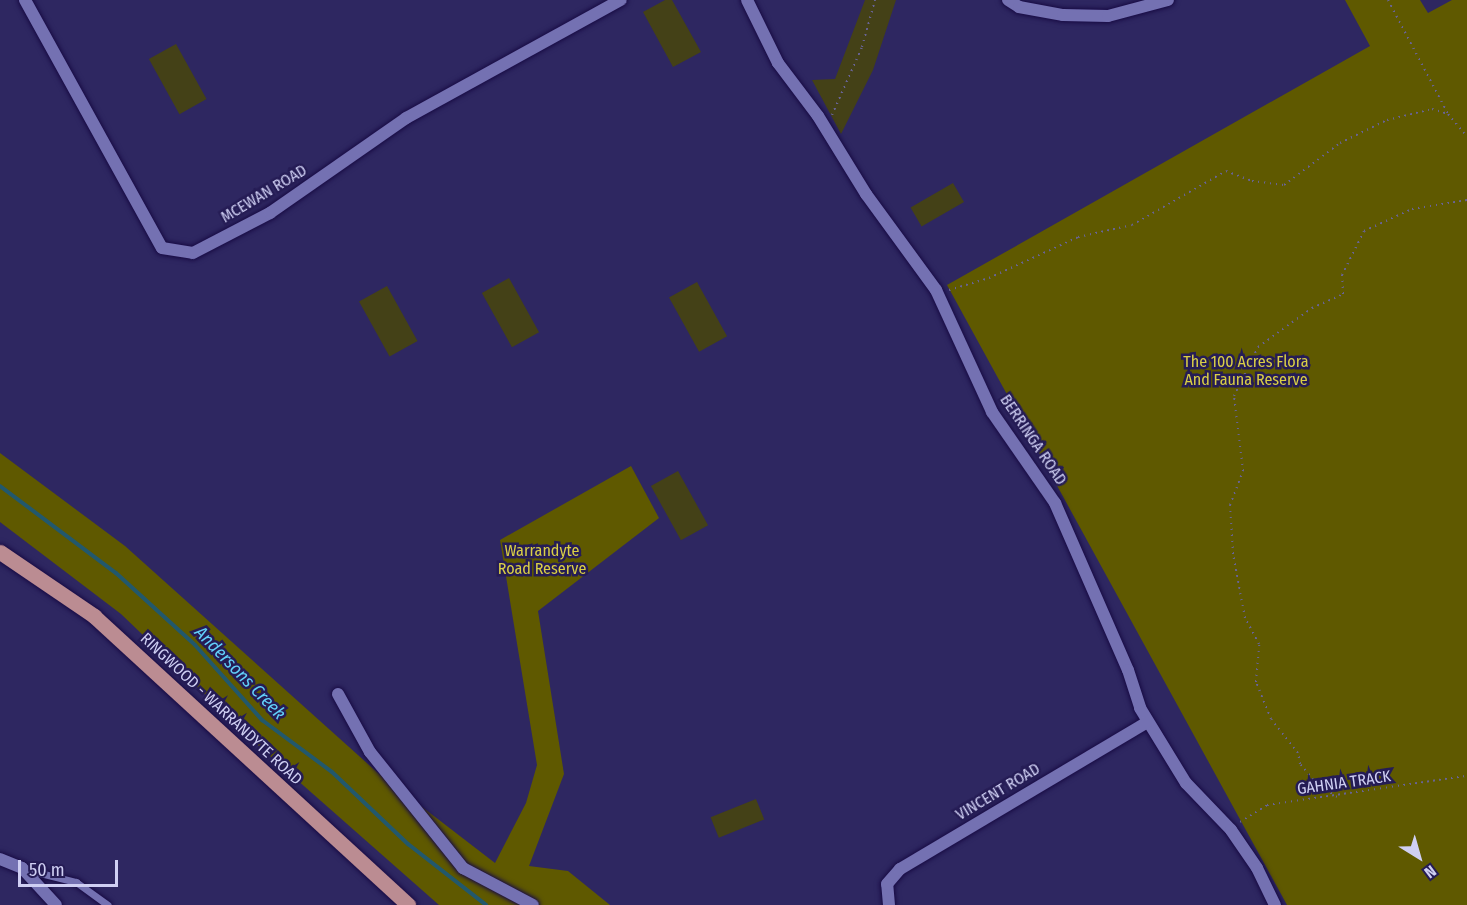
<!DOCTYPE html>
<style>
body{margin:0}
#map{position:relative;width:1467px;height:905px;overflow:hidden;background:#2e2761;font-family:"Fira Sans Condensed",sans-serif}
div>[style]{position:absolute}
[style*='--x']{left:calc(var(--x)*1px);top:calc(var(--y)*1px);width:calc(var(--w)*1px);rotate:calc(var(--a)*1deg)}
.green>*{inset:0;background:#444117;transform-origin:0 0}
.forest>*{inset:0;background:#5f5900}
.stream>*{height:4px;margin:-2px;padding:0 2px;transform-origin:2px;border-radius:2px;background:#22586c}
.path>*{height:2px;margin-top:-1px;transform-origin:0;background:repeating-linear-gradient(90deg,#686395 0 1.5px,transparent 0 6px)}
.roads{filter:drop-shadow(0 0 2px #180b44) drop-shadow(0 0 2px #180b44)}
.lane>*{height:7px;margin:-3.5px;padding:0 3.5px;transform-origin:3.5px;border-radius:3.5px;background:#7471b2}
.street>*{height:12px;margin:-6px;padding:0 6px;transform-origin:6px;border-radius:6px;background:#7471b2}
.primary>*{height:15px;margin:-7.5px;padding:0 7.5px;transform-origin:7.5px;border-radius:7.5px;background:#bb8c92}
span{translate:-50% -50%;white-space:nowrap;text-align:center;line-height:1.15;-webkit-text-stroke:5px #251c55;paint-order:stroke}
.street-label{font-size:16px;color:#cfcff3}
.park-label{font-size:16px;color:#dacf46}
.water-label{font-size:18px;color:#62d0f9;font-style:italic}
.north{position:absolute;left:1389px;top:827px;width:60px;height:60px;-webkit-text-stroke:4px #251c55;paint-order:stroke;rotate:143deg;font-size:16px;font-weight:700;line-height:24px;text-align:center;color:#cfcff3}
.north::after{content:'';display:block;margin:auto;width:21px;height:27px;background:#cfcff3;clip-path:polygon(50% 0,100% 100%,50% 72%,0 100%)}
.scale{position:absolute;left:18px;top:860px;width:100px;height:27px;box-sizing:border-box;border:3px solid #cfcff3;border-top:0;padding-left:8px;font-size:18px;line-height:21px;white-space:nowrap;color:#cfcff3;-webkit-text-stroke:4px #251c55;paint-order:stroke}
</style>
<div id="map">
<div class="green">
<i style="clip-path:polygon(665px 0,672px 0,701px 52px,673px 67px,643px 12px)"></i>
<i style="clip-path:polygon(865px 0,896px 0,873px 70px,841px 134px,812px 80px,835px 79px)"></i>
<i style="left:176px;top:44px;width:63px;height:31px;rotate:61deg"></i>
<i style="left:953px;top:183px;width:22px;height:49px;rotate:60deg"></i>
<i style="left:509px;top:278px;width:62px;height:31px;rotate:61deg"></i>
<i style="left:697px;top:282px;width:62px;height:32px;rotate:61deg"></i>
<i style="left:387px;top:286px;width:63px;height:32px;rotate:61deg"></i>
<i style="left:678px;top:471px;width:62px;height:31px;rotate:61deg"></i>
<i style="left:756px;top:799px;width:22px;height:49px;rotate:68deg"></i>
</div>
<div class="forest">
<i style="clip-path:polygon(1345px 0,1420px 0,1428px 13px,1452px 0,1467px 0,1467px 905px,1287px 905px,947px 285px,1370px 46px)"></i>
<i style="clip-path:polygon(0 453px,125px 546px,378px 773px,495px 863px,526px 803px,537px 765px,500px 540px,631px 466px,659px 518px,538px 611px,564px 774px,529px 866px,568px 871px,610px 905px,439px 905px,262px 749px,121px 614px,0 522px)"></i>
</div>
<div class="stream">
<i style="--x:0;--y:486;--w:145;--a:36.9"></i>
<i style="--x:116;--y:573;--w:107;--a:42.3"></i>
<i style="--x:195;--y:645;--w:101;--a:48.2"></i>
<i style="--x:262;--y:720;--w:87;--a:36.6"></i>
<i style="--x:332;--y:772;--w:105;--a:43.5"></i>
<i style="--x:408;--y:844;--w:99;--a:38"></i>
</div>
<div class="path">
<i style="--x:1388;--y:0;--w:129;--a:62.2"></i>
<i style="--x:1448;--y:114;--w:30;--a:50"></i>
<i style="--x:832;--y:115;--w:74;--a:-66.2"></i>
<i style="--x:862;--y:47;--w:49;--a:-74.5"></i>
<i style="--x:949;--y:290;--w:42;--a:-16.7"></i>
<i style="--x:989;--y:278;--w:98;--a:-24.7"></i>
<i style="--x:1078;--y:237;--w:55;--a:-12.5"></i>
<i style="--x:1132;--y:225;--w:108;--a:-29.9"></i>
<i style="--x:1226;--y:171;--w:28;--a:21"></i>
<i style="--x:1252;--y:181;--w:32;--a:7"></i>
<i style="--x:1284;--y:185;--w:70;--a:-36.9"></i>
<i style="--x:1340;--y:143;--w:52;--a:-26.1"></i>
<i style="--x:1387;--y:120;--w:46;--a:-13.7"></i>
<i style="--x:1432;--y:109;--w:17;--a:17"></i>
<i style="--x:1337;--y:797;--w:24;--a:-147"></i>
<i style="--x:1317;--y:784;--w:26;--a:-130"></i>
<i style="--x:1300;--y:764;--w:11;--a:-100"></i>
<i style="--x:1298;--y:753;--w:43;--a:-128.5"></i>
<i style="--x:1271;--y:719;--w:40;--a:-112"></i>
<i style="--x:1256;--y:682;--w:38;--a:-85"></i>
<i style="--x:1259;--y:644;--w:30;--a:-118"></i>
<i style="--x:1245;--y:618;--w:65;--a:-100.6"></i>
<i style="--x:1233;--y:554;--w:49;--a:-93.5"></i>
<i style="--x:1230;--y:505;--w:36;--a:-69"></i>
<i style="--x:1243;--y:471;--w:76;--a:-96.8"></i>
<i style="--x:1234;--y:396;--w:55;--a:-63.9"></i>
<i style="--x:1258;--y:347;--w:67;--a:-35.8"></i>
<i style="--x:1312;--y:308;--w:34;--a:-24"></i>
<i style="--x:1343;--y:294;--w:19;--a:-93"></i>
<i style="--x:1342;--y:275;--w:49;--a:-63.4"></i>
<i style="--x:1364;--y:231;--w:53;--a:-24.6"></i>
<i style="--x:1412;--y:209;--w:56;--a:-9.3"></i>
<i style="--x:1240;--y:822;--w:32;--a:-32"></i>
<i style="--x:1267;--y:805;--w:202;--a:-8.3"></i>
</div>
<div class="roads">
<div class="lane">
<i style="--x:24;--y:869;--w:54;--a:14"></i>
<i style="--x:76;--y:882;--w:39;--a:36"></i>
</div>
<div class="street">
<i style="--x:25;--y:0;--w:283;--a:61.1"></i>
<i style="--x:162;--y:248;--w:31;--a:9"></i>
<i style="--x:193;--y:253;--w:87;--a:-27.5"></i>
<i style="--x:270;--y:213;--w:166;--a:-34.9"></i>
<i style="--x:406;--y:118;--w:245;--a:-28.8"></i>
<i style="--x:747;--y:0;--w:70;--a:63.8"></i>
<i style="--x:778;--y:63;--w:66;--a:53"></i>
<i style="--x:818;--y:116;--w:92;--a:58.4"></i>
<i style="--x:866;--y:194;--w:119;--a:53.9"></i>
<i style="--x:936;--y:290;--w:134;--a:65.3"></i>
<i style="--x:992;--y:412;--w:111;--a:55.3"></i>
<i style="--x:1055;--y:503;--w:182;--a:66.4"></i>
<i style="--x:1128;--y:670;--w:40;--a:72"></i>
<i style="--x:1140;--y:708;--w:88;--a:58.5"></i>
<i style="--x:1186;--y:783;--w:65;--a:46.2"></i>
<i style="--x:1231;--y:830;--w:46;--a:55.6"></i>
<i style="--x:1257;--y:868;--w:41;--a:64.1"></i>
<i style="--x:1008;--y:0;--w:13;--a:32"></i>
<i style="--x:1019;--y:7;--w:45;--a:10.3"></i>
<i style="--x:1063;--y:15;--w:45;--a:1.3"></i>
<i style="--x:1108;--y:16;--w:62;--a:-14.9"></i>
<i style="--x:338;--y:694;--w:66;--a:61.1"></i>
<i style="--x:370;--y:752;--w:149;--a:51.3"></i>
<i style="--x:463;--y:868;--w:79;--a:27.9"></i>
<i style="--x:0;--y:859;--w:24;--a:22"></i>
<i style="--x:22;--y:868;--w:50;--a:47.4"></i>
<i style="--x:889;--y:905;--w:21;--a:-95"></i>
<i style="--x:887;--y:884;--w:20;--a:-49"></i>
<i style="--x:900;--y:869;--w:288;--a:-30.7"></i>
</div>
<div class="primary">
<i style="--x:0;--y:552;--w:114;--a:34.2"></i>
<i style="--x:94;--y:616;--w:427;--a:42.6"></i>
</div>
</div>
<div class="street-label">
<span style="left:264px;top:194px;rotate:-31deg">MCEWAN ROAD</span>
<span style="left:1033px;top:440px;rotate:56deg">BERRINGA ROAD</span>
<span style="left:221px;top:709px;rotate:43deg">RINGWOOD - WARRANDYTE ROAD</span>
<span style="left:1344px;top:783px;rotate:-8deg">GAHNIA TRACK</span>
<span style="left:998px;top:792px;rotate:-31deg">VINCENT ROAD</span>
</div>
<div class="park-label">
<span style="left:1246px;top:371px">The 100 Acres Flora<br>And Fauna Reserve</span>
<span style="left:542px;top:560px">Warrandyte<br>Road Reserve</span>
</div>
<div class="water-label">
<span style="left:240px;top:673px;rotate:46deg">Andersons Creek</span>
</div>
<div class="north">N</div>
<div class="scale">50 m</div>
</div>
